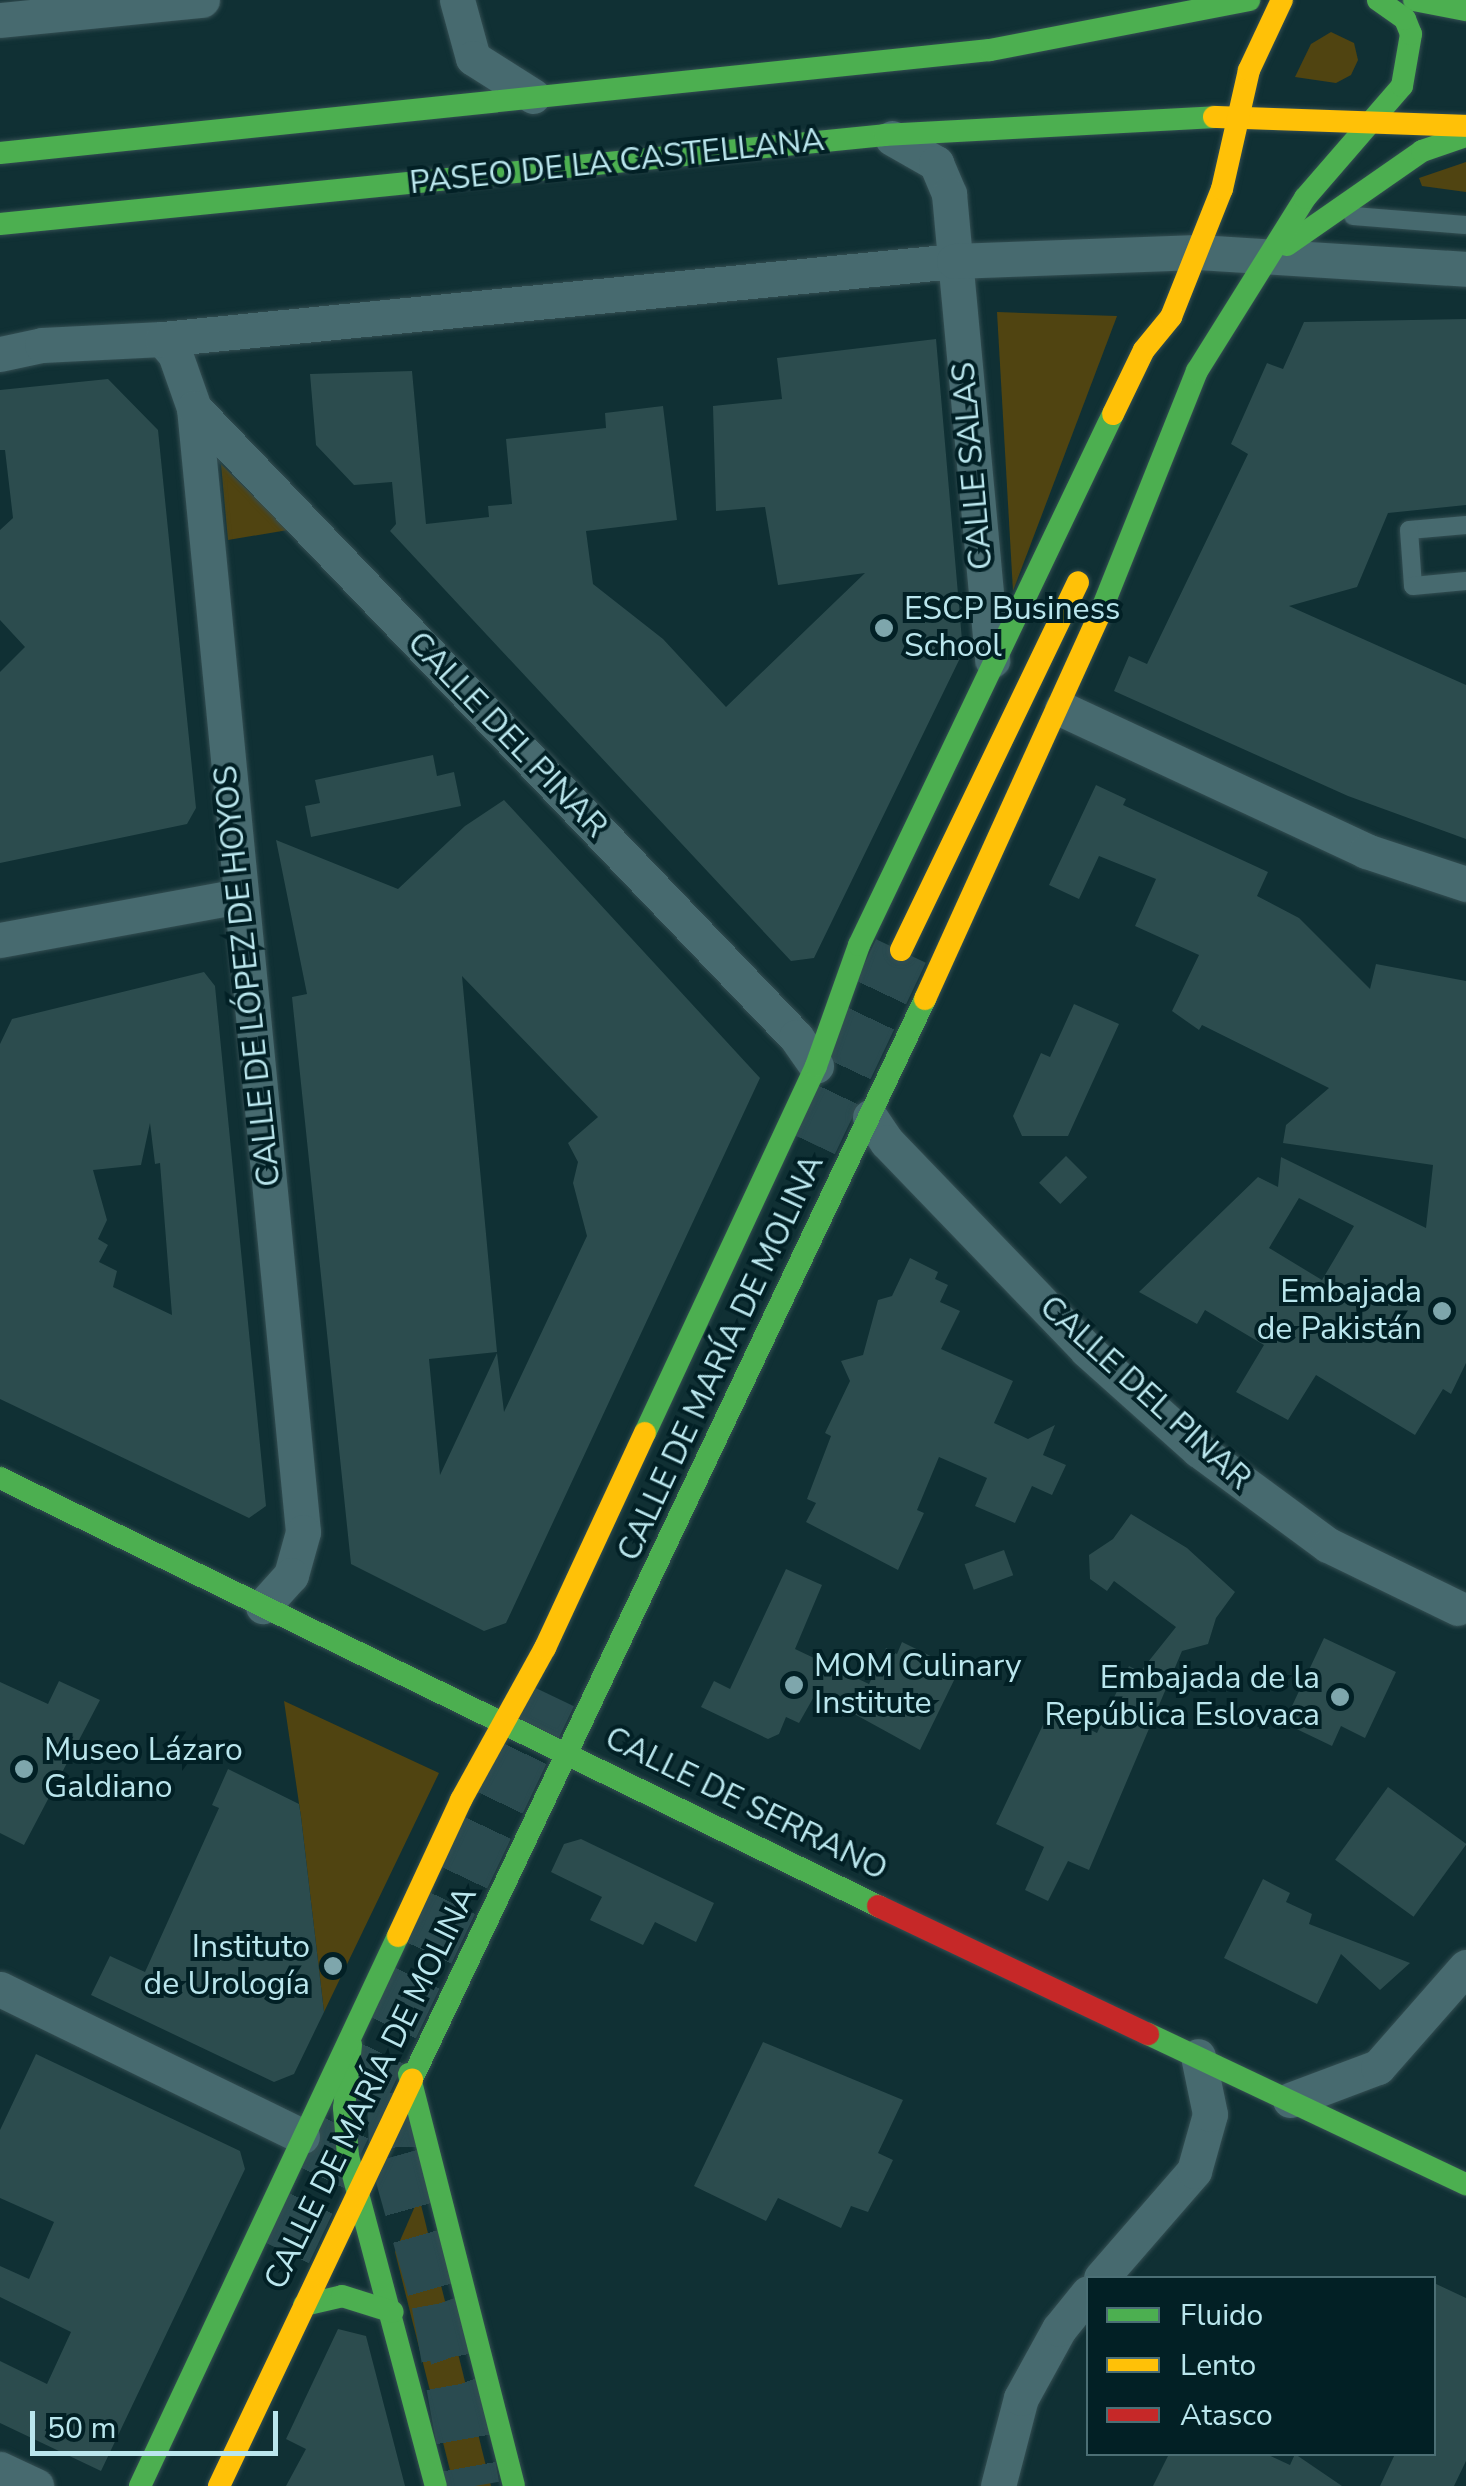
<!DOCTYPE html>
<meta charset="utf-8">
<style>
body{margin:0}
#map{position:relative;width:1466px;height:2486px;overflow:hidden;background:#103034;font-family:"Nunito Sans",sans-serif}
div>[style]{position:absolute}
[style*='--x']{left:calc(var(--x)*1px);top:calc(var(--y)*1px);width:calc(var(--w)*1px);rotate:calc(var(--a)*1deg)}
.green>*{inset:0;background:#504411}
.building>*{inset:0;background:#2c4c4e;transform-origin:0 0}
.primary-tunnel>*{height:55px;margin-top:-27.5px;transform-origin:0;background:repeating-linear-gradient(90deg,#2a4b50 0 55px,transparent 0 83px)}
.highway-tunnel>*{height:55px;margin-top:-27.5px;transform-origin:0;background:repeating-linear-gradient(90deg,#2a4b50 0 55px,transparent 0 83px)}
.roads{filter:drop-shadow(0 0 2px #344e52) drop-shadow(0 0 2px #344e52)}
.lane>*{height:18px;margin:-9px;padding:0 9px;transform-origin:9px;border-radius:9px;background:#476a6f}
.street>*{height:35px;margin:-17.5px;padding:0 17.5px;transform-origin:17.5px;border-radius:17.5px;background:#476a6f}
.fast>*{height:22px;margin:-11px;padding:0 11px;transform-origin:11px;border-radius:11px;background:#4caf50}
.slow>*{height:22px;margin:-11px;padding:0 11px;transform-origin:11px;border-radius:11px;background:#ffc107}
.jam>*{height:22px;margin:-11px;padding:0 11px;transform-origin:11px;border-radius:11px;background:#c62828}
.dots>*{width:28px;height:28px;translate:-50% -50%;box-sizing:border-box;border:5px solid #022025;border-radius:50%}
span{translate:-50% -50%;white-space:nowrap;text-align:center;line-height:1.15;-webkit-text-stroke:8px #022025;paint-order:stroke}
.street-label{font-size:32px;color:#bae6ed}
.poi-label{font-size:32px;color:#bae6ed}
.left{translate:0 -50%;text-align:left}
.right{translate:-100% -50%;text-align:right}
.legend{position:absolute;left:1086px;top:2276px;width:350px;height:180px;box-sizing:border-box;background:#022025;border:2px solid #4c6f75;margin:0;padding:12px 18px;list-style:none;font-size:30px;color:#bae6ed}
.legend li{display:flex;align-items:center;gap:20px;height:50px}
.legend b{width:50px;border:2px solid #4c6f75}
.scale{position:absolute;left:30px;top:2411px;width:248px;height:45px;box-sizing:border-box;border:5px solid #bae6ed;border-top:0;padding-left:12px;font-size:30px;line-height:35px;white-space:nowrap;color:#bae6ed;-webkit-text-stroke:8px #022025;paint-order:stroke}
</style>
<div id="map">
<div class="green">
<i style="clip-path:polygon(1331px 32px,1354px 43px,1358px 60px,1351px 75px,1336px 83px,1295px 77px,1311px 44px)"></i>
<i style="clip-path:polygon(1466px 162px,1466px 192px,1422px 186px,1419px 178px)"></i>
<i style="clip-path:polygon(997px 312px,1117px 316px,1013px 591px)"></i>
<i style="clip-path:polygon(221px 464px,288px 530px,228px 540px)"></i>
<i style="clip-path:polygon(284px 1701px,439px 1773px,324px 2012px,301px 1817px)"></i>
<i style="clip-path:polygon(419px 2197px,491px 2486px,454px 2486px,395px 2252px)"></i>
</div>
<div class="building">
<i style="clip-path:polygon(1466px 319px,1466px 505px,1388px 513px,1357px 587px,1289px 606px,1466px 685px,1466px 839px,1348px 796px,1114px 691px,1129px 656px,1147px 664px,1248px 454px,1231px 444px,1267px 363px,1283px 369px,1304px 322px)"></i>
<i style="clip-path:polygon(936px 339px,963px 652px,814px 958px,791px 961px,390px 531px,396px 524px,392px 482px,354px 485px,316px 445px,310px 374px,412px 371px,426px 524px,489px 517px,488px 506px,512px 504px,506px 439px,606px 428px,605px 413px,663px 406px,677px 520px,586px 531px,593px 584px,663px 639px,726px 707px,865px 573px,778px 585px,765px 507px,716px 511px,713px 406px,782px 399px,777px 358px)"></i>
<i style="clip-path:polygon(108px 379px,158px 430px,196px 808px,187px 824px,0 863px,0 672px,25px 647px,0 620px,0 530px,13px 518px,5px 450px,0 450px,0 390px)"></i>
<i style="clip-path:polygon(433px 755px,437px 776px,454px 772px,461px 806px,311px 837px,305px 806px,320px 803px,315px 780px)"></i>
<i style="clip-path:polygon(evenodd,1096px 785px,1126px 799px,1123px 805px,1268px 872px,1257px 896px,1299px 918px,1370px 989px,1376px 964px,1466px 981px,1466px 1363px,1451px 1394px,1443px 1389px,1415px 1435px,1316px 1375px,1288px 1420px,1236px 1392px,1264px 1345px,1205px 1310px,1197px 1324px,1139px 1292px,1258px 1177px,1278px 1187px,1281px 1157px,1426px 1228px,1433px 1165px,1283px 1143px,1286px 1125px,1329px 1088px,1202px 1025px,1199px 1030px,1172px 1011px,1199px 955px,1135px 926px,1156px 879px,1099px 856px,1079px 899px,1049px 885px,1096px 785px,1299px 1198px,1354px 1226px,1322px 1280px,1269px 1248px,1299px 1198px)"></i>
<i style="clip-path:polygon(evenodd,504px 800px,760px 1078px,506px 1623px,484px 1631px,351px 1564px,292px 997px,307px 994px,276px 840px,398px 889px,465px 826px,504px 800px,462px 976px,598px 1117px,568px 1143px,578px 1162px,573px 1183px,587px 1236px,504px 1412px,497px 1353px,440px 1475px,429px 1359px,497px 1352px,462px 976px)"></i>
<i style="clip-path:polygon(evenodd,204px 972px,215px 986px,266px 1506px,249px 1518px,0 1399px,0 1044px,12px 1019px,204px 972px,150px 1123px,155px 1164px,160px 1163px,172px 1315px,113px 1287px,117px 1271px,99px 1262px,108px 1245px,98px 1239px,107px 1220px,93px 1170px,141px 1165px,150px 1123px)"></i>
<i style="clip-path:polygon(1074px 1004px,1119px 1024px,1068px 1136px,1022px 1136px,1013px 1116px,1041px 1053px,1050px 1057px)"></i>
<i style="left:1066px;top:1156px;width:30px;height:38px;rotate:45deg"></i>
<i style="clip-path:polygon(910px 1258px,938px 1272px,935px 1279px,948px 1285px,940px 1302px,960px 1311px,941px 1349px,1013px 1381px,994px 1423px,1028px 1439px,1055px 1425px,1043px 1455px,1066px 1465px,1052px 1495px,1032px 1486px,1015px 1523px,975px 1506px,987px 1478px,939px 1457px,917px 1510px,924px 1513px,898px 1570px,806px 1522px,816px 1503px,807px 1499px,831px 1436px,825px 1433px,850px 1381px,841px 1361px,863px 1355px,878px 1300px,892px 1296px)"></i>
<i style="clip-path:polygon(1131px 1514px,1187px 1548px,1235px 1592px,1216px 1618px,1208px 1644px,1182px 1651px,1089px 1870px,1068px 1861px,1048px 1901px,1025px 1890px,1044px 1847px,996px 1824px,1050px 1710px,1097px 1733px,1129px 1666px,1140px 1672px,1176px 1627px,1114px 1581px,1107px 1591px,1090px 1579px,1089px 1555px,1113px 1539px)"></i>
<i style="left:1004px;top:1550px;width:27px;height:42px;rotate:70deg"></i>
<i style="clip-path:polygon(786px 1569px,822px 1585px,795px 1649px,869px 1684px,886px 1648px,897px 1654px,902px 1642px,959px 1670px,920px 1750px,816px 1693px,799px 1723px,786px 1717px,779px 1734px,768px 1739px,701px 1707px,714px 1681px,730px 1689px)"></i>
<i style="clip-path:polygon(1324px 1638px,1396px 1672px,1365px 1738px,1341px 1726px,1332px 1746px,1284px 1723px)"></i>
<i style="clip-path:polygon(59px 1681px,100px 1700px,24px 1845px,0 1833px,0 1682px,48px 1704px)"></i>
<i style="clip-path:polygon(228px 1769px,299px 1804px,301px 1817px,324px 2012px,294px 2074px,274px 2082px,91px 1995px,110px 1956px,145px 1972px,219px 1808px,212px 1805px)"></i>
<i style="left:1388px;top:1787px;width:97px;height:90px;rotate:36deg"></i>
<i style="clip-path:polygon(581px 1839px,714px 1903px,696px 1942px,655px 1922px,643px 1945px,590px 1920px,602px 1897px,551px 1872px,564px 1844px)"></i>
<i style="clip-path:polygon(1263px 1879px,1290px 1893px,1286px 1902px,1312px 1914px,1309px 1924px,1410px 1963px,1380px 1990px,1341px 1954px,1317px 2004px,1224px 1958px)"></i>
<i style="clip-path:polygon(763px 2042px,903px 2100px,878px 2153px,893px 2160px,868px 2212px,851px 2206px,841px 2228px,778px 2198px,766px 2221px,694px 2186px)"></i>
<i style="clip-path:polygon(36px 2054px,240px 2151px,245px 2169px,101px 2471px,0 2423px,0 2361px,47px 2384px,71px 2332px,0 2297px,0 2266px,29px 2279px,54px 2222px,0 2198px,0 2130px)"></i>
<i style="clip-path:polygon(1434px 2283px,1466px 2298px,1466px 2461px,1454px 2486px,1380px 2486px,1395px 2454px,1434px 2454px)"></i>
<i style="clip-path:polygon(338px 2329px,366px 2336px,405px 2486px,286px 2486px,306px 2449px,286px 2439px)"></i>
<i style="clip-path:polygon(1169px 2454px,1266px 2454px,1290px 2465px,1295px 2454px,1342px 2486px,1153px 2486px)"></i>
</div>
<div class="primary-tunnel">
<i style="--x:810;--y:1142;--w:212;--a:-64.6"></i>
<i style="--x:394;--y:2092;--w:63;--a:87.3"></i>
<i style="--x:397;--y:2155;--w:154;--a:74.2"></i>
<i style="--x:439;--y:2303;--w:186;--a:79.8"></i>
<i style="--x:284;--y:2251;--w:617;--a:-64.56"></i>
</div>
<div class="highway-tunnel">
<i style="--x:439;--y:2303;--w:102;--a:70.5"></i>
</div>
<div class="roads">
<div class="lane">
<i style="--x:1353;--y:216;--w:113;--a:4.6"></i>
<i style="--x:1466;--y:525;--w:57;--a:175"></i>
<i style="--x:1409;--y:530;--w:56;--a:85.9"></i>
<i style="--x:1413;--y:586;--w:53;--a:-5.4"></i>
</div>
<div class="street">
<i style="--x:457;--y:0;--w:60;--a:74.6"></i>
<i style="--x:473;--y:58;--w:71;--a:32.3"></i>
<i style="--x:0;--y:20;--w:203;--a:-5.7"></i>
<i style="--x:892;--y:138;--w:51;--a:29.6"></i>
<i style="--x:936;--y:163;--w:34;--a:67"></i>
<i style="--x:949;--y:194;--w:468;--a:84.7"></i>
<i style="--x:162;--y:339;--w:20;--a:49"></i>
<i style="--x:175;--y:354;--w:57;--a:70.6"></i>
<i style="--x:194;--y:408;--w:1129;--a:84.46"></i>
<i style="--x:303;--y:1532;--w:45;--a:105.6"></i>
<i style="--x:291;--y:1575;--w:42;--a:132.1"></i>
<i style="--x:0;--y:354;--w:43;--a:-12.1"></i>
<i style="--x:42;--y:345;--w:120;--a:-2.9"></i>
<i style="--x:162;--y:339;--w:796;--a:-5.62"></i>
<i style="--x:954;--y:261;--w:244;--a:-2.1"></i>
<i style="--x:1198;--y:252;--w:269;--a:3.6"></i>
<i style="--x:194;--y:408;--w:871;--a:46.26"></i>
<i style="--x:796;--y:1037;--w:35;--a:55"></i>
<i style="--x:1062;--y:709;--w:336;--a:25"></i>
<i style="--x:1366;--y:851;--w:105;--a:18.3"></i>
<i style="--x:0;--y:940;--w:244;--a:-10.4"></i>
<i style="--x:870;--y:1117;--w:30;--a:56"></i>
<i style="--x:887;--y:1142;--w:289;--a:46.1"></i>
<i style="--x:1087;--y:1350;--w:150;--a:41.8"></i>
<i style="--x:1199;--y:1450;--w:160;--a:36.4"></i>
<i style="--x:1328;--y:1545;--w:144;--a:25.9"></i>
<i style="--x:0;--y:1989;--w:336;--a:26"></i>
<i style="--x:1290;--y:2100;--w:94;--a:-20.6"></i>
<i style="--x:1378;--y:2067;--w:133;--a:-48.7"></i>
<i style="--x:1101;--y:2278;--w:142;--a:-49"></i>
<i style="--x:1194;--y:2171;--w:59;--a:-74.3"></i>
<i style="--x:1210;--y:2114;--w:59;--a:-101.7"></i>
<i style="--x:0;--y:2469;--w:40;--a:25"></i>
<i style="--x:998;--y:2486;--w:91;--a:-75.4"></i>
<i style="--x:1021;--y:2398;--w:79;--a:-61.2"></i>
<i style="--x:1059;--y:2329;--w:46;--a:-51.1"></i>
</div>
<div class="fast">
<i style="--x:1414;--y:0;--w:53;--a:10.9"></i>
<i style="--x:0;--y:153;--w:995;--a:-5.94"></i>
<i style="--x:990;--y:50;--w:264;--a:-10.9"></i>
<i style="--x:0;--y:224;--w:889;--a:-5.74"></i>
<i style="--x:885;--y:135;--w:329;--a:-3.1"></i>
<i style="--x:1287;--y:245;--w:165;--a:-34.8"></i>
<i style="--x:1422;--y:151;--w:46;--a:-18.8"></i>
<i style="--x:1099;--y:616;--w:264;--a:-68.2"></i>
<i style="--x:1197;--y:371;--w:204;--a:-58"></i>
<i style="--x:1305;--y:198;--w:148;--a:-49.1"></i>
<i style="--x:1402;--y:86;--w:53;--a:-80.2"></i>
<i style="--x:1411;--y:34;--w:16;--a:-112"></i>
<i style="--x:1405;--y:19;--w:33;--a:-145"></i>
<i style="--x:645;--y:1433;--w:405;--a:-65"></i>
<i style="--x:816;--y:1066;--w:128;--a:-70.4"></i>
<i style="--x:859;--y:945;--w:589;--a:-64.44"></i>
<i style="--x:0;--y:1478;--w:977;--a:25.99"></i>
<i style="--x:1148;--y:2034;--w:352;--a:25.3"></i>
<i style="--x:351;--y:2045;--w:63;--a:96.3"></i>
<i style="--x:344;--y:2108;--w:48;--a:85.2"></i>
<i style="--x:348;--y:2156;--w:342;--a:75.1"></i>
<i style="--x:409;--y:2074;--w:425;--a:75.7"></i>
<i style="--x:412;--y:2079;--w:1196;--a:-64.59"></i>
<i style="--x:304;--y:2305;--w:39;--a:-13"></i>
<i style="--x:342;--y:2296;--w:53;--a:17.4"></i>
<i style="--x:140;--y:2486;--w:608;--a:-64.87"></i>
</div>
<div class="slow">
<i style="--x:1214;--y:117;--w:252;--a:2"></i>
<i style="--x:1113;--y:414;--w:71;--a:-64.2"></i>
<i style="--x:1144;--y:350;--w:43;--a:-50.7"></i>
<i style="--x:1171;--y:317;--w:138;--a:-68.3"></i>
<i style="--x:1222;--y:189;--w:122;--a:-77.2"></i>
<i style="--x:1249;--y:70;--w:77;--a:-64.8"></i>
<i style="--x:901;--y:950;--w:408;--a:-64.3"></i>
<i style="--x:925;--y:999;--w:421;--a:-65.6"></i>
<i style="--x:398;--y:1936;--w:150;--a:-65.1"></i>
<i style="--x:461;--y:1800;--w:174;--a:-61.1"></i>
<i style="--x:545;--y:1648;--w:237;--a:-65.1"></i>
<i style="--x:219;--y:2486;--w:450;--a:-64.6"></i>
</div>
<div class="jam">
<i style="--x:878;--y:1906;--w:299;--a:25.4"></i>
</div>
</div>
<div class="dots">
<i style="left:884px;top:628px;background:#7ea6ac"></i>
<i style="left:1442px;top:1311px;background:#7ea6ac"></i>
<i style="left:794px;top:1685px;background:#7ea6ac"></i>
<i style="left:1340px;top:1697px;background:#7ea6ac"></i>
<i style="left:24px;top:1769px;background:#7ea6ac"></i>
<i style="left:333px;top:1966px;background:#7ea6ac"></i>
</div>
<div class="street-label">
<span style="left:617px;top:162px;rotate:-6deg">PASEO DE LA CASTELLANA</span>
<span style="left:973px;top:466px;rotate:-95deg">CALLE SALAS</span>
<span style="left:507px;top:735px;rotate:46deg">CALLE DEL PINAR</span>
<span style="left:248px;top:976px;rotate:-96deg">CALLE DE LÓPEZ DE HOYOS</span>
<span style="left:721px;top:1358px;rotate:-65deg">CALLE DE MARÍA DE MOLINA</span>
<span style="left:1145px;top:1393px;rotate:42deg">CALLE DEL PINAR</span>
<span style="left:746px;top:1804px;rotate:26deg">CALLE DE SERRANO</span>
<span style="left:371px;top:2088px;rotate:-64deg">CALLE DE MARÍA DE MOLINA</span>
</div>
<div class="poi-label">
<span class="left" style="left:904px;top:628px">ESCP Business<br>School</span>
<span class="right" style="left:1422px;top:1311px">Embajada<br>de Pakistán</span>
<span class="left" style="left:814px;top:1685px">MOM Culinary<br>Institute</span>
<span class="right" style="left:1320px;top:1697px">Embajada de la<br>República Eslovaca</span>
<span class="left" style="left:44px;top:1769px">Museo Lázaro<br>Galdiano</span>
<span class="right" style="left:310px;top:1966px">Instituto<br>de Urología</span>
</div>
<ul class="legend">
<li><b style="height:12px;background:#4caf50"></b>Fluido</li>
<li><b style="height:12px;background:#ffc107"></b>Lento</li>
<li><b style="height:12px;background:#c62828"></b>Atasco</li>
</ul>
<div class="scale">50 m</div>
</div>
